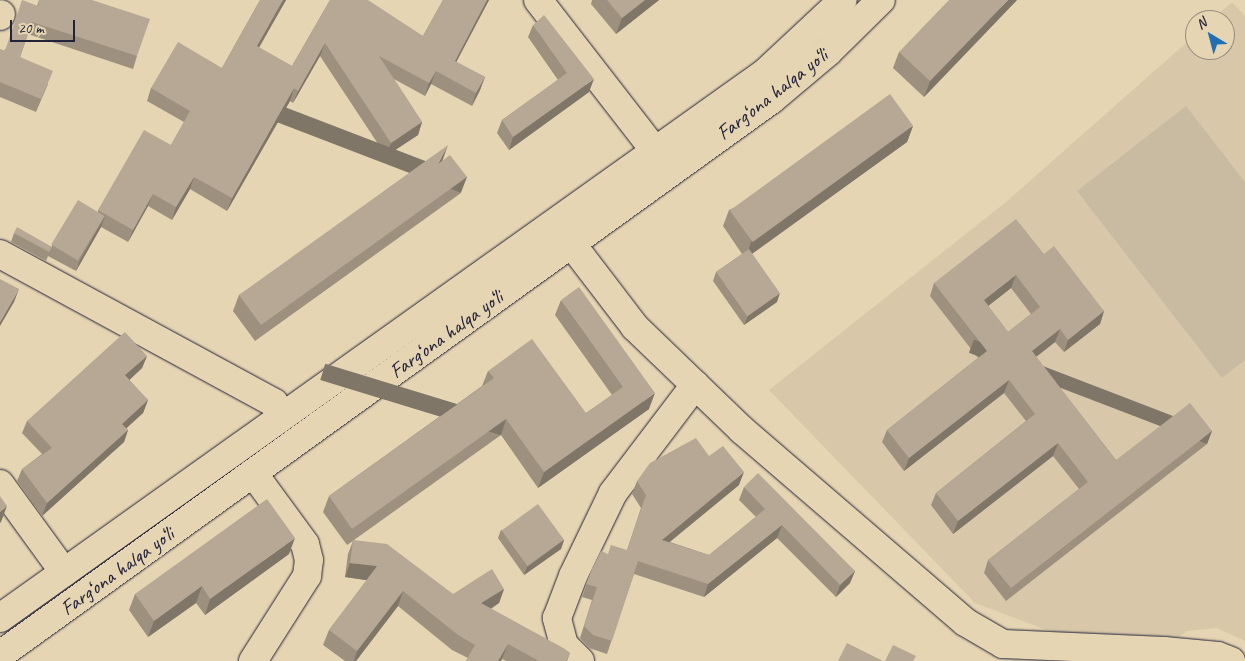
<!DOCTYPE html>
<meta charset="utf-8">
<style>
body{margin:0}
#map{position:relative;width:1245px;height:661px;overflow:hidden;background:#e6d5b2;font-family:Caveat,sans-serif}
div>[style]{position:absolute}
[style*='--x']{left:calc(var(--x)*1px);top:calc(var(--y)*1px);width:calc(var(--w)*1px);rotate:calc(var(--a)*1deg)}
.built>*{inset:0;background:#d8c8a9}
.green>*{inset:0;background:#c9bba1}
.roads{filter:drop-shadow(0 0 1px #22223b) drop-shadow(0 0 1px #22223b)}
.minor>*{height:28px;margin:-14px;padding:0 14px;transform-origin:14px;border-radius:14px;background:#e6d5b2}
.highway>*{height:28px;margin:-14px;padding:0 14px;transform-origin:14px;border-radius:14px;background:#e6d5b2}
.wall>*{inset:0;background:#9d907f}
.shaded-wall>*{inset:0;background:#7f7668;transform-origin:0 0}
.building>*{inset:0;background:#b6a894;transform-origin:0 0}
span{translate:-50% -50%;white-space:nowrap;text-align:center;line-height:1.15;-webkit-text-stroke:5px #e6d5b2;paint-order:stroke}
.street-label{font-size:21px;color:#22223b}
.north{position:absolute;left:1185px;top:10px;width:50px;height:50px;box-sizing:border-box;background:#e6d5b2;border:1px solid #988d82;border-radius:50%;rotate:323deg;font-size:14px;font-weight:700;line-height:20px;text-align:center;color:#22223b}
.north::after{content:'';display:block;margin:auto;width:18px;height:22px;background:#1f6fb2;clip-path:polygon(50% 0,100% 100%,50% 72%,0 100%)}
.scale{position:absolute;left:10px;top:20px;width:65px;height:22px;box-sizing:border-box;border:2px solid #22223b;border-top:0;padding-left:6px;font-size:15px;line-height:18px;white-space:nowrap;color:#22223b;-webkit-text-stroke:4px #e6d5b2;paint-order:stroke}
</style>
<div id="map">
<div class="built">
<i style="clip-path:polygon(1232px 2px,1245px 16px,1245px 641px,1217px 628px,1187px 631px,1176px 639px,1068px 638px,975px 603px,769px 390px,1006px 202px,1195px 35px,1195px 50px,1225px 50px,1225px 20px,1212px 20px)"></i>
</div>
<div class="green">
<i style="clip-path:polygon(1186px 106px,1245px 182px,1245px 360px,1222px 378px,1077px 191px)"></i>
</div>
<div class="roads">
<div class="minor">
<i style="--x:538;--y:0;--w:191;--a:52.2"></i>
<i style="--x:0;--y:16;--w:2;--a:-63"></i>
<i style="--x:557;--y:225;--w:128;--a:52.6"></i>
<i style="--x:635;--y:327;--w:149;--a:43.9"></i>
<i style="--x:742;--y:430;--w:294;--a:40.7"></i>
<i style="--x:965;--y:622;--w:44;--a:30.1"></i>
<i style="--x:1003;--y:644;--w:161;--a:2.5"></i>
<i style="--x:1164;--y:651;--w:54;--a:5.3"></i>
<i style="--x:1218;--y:656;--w:14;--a:21"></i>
<i style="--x:0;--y:254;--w:312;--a:28.5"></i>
<i style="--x:274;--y:403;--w:14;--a:56"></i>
<i style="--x:0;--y:484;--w:109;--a:54"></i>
<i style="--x:253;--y:661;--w:101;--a:-57.6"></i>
<i style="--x:307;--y:576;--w:16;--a:-83"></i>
<i style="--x:309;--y:560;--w:16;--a:-104"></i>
<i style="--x:305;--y:544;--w:88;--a:-126.2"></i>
<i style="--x:580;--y:661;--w:23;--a:-135"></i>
<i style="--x:564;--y:645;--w:28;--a:-105"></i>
<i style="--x:557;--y:618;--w:45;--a:-69.1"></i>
<i style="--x:573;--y:576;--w:92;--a:-64.3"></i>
<i style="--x:613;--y:493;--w:136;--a:-52.8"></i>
</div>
<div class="highway">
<i style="--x:0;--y:618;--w:941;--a:-35.48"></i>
<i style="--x:766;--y:72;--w:105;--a:-43.1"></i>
<i style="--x:0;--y:655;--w:950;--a:-35.75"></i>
<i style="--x:771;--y:100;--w:75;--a:-40.1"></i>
<i style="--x:828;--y:52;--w:74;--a:-44.5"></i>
</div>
</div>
<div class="wall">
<i style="clip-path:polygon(39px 0,92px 0,137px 56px,133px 69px,28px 34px,20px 57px,48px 84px,36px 112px,0 97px,0 49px,4px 51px,37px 6px)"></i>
<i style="clip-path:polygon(260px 0,286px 0,259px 48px,292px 66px,330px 0,423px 36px,443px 0,489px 0,456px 62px,485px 77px,480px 90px,472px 106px,431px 84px,425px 96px,394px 79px,422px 122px,418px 135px,386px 156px,320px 56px,293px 103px,290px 101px,227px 211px,190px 189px,172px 220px,148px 206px,128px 242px,101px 227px,76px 271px,48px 256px,46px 261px,11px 242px,14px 233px,52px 247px,52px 245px,98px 212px,98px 210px,171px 145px,184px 122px,147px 101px,151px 88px,222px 68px)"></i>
<i style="clip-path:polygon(592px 0,659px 0,616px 34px,591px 4px)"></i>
<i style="clip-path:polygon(1017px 0,924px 97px,893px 68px,899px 52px)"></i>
<i style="clip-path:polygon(533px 25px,589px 92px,509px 150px,497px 133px,502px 120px,558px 80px,528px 37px)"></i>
<i style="clip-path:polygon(913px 126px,907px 142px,752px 254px,777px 302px,744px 325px,713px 281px,716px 272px,742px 254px,723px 226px,729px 210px)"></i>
<i style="clip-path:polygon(442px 161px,461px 193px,255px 341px,233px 311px,239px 295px)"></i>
<i style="clip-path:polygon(evenodd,1044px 254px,1104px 311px,1100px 324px,1064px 352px,1055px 342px,1036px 357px,1116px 460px,1212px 431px,1207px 444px,1006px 601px,984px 573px,988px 560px,1079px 489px,1053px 456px,953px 534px,931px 505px,936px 493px,1026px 421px,1004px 393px,904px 471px,882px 442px,887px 430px,978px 358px,930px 296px,934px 283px,1044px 254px,1011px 288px,1031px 314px,1008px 332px,988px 306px,1011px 288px)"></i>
<i style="clip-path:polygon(561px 300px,649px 409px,538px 488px,501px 435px,354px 540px,453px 594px,504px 589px,499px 603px,491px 609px,570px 653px,567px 661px,506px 661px,502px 659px,501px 661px,466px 661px,468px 658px,452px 650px,398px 606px,356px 661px,345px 661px,323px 645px,329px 630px,367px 580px,345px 577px,348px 554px,353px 541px,347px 545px,323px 512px,329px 496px,482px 386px,488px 371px,586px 413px,612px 395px,555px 315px)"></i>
<i style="clip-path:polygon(147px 356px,142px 368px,129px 380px,148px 400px,143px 413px,126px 428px,128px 430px,124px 442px,42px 516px,17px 481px,22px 469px,42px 454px,22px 433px,27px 421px)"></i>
<i style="clip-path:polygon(709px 456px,739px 485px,670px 542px,709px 555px,756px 517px,739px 500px,744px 487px,855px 571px,850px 583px,836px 597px,777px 538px,704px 597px,634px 574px,607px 654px,589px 648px,580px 638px,592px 600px,582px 597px,592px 569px,608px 554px,627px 550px,641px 508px,632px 494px,637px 481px)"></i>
<i style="clip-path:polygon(501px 530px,564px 540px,561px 549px,524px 575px,498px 538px)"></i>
<i style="clip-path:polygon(289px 554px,205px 615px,196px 603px,148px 637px,129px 610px,135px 594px)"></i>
</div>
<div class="shaded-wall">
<i style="clip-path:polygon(283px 0,286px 0,252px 59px,257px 46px)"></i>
<i style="clip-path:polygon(487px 0,489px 0,450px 74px,455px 61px)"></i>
<i style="clip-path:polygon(645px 0,659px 0,616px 34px,622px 18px)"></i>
<i style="clip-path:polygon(1008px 0,1017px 0,924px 97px,930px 81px)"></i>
<i style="clip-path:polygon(325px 43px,320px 56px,293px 103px,298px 91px)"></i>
<i style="clip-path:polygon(436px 71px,431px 84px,425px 96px,429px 83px)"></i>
<i style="clip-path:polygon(485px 77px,480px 90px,472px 106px,476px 93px)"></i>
<i style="clip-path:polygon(594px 79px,589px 92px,509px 150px,513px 137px)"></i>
<i style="clip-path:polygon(294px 88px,290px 101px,227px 211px,232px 198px)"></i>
<i style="clip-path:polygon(422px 122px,418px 135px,386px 156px,391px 143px)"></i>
<i style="clip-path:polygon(913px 126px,907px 142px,746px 258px,751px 242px)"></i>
<i style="clip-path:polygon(448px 145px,442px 162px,438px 164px)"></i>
<i style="clip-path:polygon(194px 177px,190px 189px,172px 220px,176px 207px)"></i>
<i style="left:467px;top:177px;width:17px;height:254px;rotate:111deg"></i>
<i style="clip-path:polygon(153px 194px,148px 206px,128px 242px,133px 230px)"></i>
<i style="clip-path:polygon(105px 216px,101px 227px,76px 271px,80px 260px)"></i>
<i style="clip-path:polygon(1016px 275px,1011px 288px,979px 313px,984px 300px)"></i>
<i style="clip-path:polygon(19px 289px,14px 302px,0 326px,0 322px)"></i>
<i style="clip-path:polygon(780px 293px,777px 302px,744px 325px,748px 316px)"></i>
<i style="clip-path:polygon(1104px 311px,1100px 324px,1064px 352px,1068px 340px)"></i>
<i style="clip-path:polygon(1060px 329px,1055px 342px,1027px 364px,1032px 351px)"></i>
<i style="clip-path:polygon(147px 356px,142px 368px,121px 388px,125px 375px)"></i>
<i style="clip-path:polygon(1009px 380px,1004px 393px,904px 471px,909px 458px)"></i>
<i style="clip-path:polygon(655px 393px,649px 409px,538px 488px,544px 472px)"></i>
<i style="clip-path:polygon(148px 400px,143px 413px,118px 436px,122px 424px)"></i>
<i style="left:506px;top:419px;width:17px;height:189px;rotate:107deg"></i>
<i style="clip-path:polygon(128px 430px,124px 442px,42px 516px,47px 503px)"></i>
<i style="left:1212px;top:431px;width:14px;height:255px;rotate:111deg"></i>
<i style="clip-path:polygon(1058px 443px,1053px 456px,953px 534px,958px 521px)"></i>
<i style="clip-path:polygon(744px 472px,739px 485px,657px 552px,662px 540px)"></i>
<i style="clip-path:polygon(7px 506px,1px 522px,0 523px,0 512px)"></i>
<i style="clip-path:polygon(782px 525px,777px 538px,704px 597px,708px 584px)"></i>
<i style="clip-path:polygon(295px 538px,289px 554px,205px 615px,210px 599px)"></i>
<i style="clip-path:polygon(564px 540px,561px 549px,524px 575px,527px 567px)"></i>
<i style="clip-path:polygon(350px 563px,377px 566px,372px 581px,345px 577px)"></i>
<i style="clip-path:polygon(855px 571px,850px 583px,836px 597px,840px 585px)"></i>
<i style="clip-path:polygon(202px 586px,196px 603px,148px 637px,154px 621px)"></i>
<i style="clip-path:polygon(504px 589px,499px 603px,475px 618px,481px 603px)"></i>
<i style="clip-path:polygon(403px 591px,398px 606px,356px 661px,354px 661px,357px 651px)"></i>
<i style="clip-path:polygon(508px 644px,501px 661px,498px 661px)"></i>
</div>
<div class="building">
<i style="clip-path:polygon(22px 0,38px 6px,39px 0,92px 0,150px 19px,137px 56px,32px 22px,20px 57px,53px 71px,41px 99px,0 82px,0 49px,5px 51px)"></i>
<i style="clip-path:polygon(260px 0,283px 0,257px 46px,292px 66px,330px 0,368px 0,423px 36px,443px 0,487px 0,455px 61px,485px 77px,476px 93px,436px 71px,429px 83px,379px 56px,422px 122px,391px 143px,325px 43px,298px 91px,294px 88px,232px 198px,194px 177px,176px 207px,153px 194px,133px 230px,98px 210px,144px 130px,171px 145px,190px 111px,151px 88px,178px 42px,222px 68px)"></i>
<i style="clip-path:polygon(607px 0,645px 0,622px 18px)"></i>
<i style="clip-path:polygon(949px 0,1008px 0,930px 81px,899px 52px)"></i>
<i style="clip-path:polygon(544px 15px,594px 79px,513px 137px,502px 120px,567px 73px,533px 25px)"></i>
<i style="left:890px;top:94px;width:39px;height:198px;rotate:54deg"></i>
<i style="clip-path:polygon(448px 145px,438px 164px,450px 155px,467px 177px,261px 325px,239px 295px)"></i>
<i style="left:78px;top:200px;width:31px;height:52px;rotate:31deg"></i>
<i style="clip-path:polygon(evenodd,1016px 219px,1044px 254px,1054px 246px,1104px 311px,1068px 340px,1060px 329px,1032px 351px,1116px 460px,1190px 403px,1212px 431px,1011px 588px,988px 560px,1088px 482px,1058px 443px,958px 521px,936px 493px,1035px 414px,1009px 380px,909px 458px,887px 430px,987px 351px,934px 283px,1016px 219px,1016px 275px,1040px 307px,1008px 332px,984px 300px,1016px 275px)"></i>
<i style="clip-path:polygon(17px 227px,52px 247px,49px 252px,14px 233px)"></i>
<i style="left:749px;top:249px;width:54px;height:40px;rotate:55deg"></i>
<i style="clip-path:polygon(0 279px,19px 289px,0 322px)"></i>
<i style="clip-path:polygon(579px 287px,655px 393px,544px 472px,506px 419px,352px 529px,329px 496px,494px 378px,488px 371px,532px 339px,586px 413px,623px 387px,561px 300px)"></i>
<i style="clip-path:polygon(125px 332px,147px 356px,125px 375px,148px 400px,122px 424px,128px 430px,47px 503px,22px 469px,52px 448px,27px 421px)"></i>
<i style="clip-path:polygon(696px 438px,709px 456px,723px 446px,744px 472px,662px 540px,709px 555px,765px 509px,744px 487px,758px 473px,855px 571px,840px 585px,782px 525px,708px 584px,638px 561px,612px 641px,593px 635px,584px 626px,597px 587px,586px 584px,592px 569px,601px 551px,608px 554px,611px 545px,627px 550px,646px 495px,637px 481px,650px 463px)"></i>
<i style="clip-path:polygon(0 496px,7px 506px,0 512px)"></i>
<i style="clip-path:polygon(267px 499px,295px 538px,210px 599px,202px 586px,154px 621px,135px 594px)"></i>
<i style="left:538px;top:504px;width:44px;height:45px;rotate:54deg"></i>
<i style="clip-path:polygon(353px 540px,387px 544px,453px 594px,492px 569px,504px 589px,481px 603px,565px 649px,570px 653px,566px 661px,539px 661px,508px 644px,498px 661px,466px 661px,475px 645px,458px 635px,403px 591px,357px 651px,329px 630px,377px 566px,350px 563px)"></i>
<i style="clip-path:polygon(847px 643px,883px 661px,838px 661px)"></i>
<i style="clip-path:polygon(893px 645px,916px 656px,913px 661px,885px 661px)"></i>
</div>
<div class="street-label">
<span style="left:772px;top:94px;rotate:-38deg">Farg‘ona halqa yo‘li</span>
<span style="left:446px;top:334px;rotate:-36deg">Farg‘ona halqa yo‘li</span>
<span style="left:117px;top:571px;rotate:-36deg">Farg‘ona halqa yo‘li</span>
</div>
<div class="north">N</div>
<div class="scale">20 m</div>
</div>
